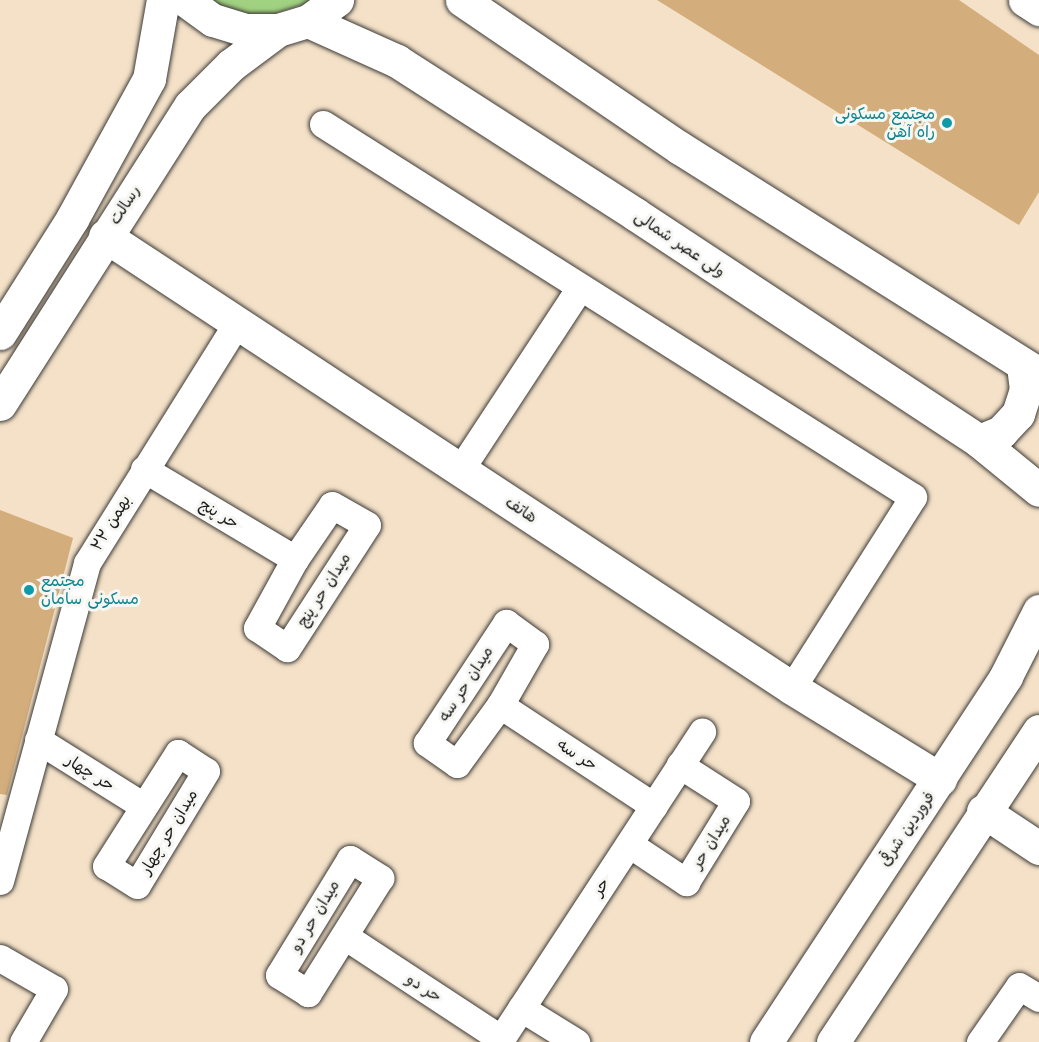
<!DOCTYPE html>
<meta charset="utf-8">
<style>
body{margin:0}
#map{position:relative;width:1039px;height:1042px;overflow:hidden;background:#f4e1c8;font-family:"Shantell Sans","Playpen Sans Arabic",sans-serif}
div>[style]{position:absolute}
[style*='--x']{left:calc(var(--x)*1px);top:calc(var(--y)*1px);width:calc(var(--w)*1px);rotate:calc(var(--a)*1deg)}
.green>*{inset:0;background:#a1d281}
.building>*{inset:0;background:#d3ae7c}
.roads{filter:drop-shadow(0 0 2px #3c3a36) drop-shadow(0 0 2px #3c3a36)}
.street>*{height:27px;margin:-13.5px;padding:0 13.5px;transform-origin:13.5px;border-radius:13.5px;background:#fff}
.secondary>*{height:33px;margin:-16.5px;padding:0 16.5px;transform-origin:16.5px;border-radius:16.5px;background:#fff}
.dots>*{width:16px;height:16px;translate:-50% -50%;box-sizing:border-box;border:3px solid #f6f6f2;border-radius:50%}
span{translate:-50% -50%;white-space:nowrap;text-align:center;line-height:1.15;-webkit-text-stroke:6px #f6f6f2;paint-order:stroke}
.culture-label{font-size:16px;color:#0d838f}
.right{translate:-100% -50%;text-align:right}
.left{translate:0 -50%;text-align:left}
.street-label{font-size:16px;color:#1c1c1c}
</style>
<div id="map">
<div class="green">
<i style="clip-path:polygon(202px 0,318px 0,254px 20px)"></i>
</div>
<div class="building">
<i style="clip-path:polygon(657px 0,959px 0,1039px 55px,1039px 192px,1019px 225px)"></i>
<i style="clip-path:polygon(0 510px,73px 538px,7px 795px,0 794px)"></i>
</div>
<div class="roads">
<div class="street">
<i style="--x:323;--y:124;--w:698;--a:32.3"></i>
<i style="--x:913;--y:497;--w:226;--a:122.4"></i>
<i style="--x:144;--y:469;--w:176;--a:30.8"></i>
<i style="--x:460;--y:470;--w:219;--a:-56.7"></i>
<i style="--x:332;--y:505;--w:40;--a:29.7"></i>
<i style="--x:367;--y:525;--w:147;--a:123"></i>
<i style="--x:287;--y:648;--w:36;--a:-146"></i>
<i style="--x:257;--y:628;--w:79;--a:-61.2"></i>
<i style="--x:295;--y:559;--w:65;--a:-55.6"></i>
<i style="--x:506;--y:623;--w:36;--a:36"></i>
<i style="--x:535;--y:644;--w:70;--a:119.8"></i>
<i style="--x:500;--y:705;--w:73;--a:126.1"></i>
<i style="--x:457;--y:764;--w:37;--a:-145"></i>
<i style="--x:427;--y:743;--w:144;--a:-56.6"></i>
<i style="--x:500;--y:705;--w:184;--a:33.3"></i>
<i style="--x:38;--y:740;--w:123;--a:32"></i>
<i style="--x:178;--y:753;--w:33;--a:33"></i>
<i style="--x:206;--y:771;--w:133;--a:121.2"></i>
<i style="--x:137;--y:885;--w:36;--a:-148"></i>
<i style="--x:106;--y:866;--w:134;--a:-57.5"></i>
<i style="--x:629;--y:844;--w:69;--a:33.7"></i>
<i style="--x:686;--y:882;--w:95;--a:-58.3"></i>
<i style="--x:736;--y:801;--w:67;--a:-147.3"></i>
<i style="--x:350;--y:859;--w:36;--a:32"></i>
<i style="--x:380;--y:878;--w:136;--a:122.1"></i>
<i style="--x:308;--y:993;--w:34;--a:-148"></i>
<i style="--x:279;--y:975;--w:136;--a:-58.5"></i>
<i style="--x:0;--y:881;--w:330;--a:-74.7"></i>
<i style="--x:87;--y:563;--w:281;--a:-58"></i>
<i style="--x:346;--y:937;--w:186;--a:33.3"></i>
<i style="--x:0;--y:958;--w:62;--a:29.9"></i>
<i style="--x:54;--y:989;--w:61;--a:120.3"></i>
<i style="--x:521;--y:1008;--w:65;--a:31.7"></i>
<i style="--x:499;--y:1042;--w:371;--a:-56.8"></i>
<i style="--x:980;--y:1042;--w:68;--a:-55.1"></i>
<i style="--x:1019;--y:986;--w:23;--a:31"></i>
</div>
<div class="secondary">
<i style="--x:185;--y:0;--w:34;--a:36"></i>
<i style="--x:213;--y:20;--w:34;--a:17"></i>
<i style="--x:245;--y:30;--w:33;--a:0"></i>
<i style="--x:278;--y:30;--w:31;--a:-17"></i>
<i style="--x:308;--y:21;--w:36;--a:-36"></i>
<i style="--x:462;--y:0;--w:263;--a:34.2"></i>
<i style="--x:680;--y:148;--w:424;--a:32.2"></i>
<i style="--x:1025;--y:0;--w:17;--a:33"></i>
<i style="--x:308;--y:21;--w:98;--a:24.2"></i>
<i style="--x:397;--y:61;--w:283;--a:32.7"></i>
<i style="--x:635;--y:214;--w:412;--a:33.4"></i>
<i style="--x:979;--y:441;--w:77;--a:39.2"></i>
<i style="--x:105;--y:236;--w:822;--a:33.34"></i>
<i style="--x:792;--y:688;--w:174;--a:31.6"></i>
<i style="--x:0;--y:333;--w:135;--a:-57.7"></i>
<i style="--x:72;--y:219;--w:160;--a:-61.2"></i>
<i style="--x:149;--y:79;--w:80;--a:-80"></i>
<i style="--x:0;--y:404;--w:353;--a:-57.5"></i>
<i style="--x:190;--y:106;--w:58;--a:-45"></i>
<i style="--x:231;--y:65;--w:59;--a:-36.7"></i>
<i style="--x:979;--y:441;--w:24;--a:-22"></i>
<i style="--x:1001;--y:432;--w:25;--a:-47"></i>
<i style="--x:1018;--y:414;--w:25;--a:-72"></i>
<i style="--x:1026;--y:390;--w:24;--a:-97"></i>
<i style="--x:983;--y:811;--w:67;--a:33.5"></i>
<i style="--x:766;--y:1042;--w:438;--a:-56.7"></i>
<i style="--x:1006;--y:676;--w:73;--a:-63.1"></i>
<i style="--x:833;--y:1042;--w:373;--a:-56.5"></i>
</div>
</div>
<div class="dots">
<i style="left:947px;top:123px;background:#0f9aa8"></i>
<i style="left:29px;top:590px;background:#0f9aa8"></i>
</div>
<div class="culture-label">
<span class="right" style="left:935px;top:123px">مجتمع مسکونی<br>راه آهن</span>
<span class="left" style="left:41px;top:590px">مجتمع<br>مسکونی سامان</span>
</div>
<div class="street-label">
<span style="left:125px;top:205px;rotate:-57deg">رسالت</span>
<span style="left:680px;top:244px;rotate:34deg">ولی عصر شمالی</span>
<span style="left:521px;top:510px;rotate:33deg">هاتف</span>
<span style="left:219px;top:514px;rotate:31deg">حر پنج</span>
<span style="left:111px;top:523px;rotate:-59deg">۲۲ بهمن</span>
<span style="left:324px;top:590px;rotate:-57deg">میدان حر پنج</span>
<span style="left:466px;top:684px;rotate:-57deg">میدان حر سه</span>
<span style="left:577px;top:755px;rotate:33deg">حر سه</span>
<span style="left:90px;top:773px;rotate:32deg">حر چهار</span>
<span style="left:907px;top:829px;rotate:-56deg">فروردین شرقی</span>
<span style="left:169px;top:832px;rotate:-59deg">میدان حر چهار</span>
<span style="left:711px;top:842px;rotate:-58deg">میدان حر</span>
<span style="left:601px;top:887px;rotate:-57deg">حر</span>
<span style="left:315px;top:916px;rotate:-59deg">میدان حر دو</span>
<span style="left:424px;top:988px;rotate:33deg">حر دو</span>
</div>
</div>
